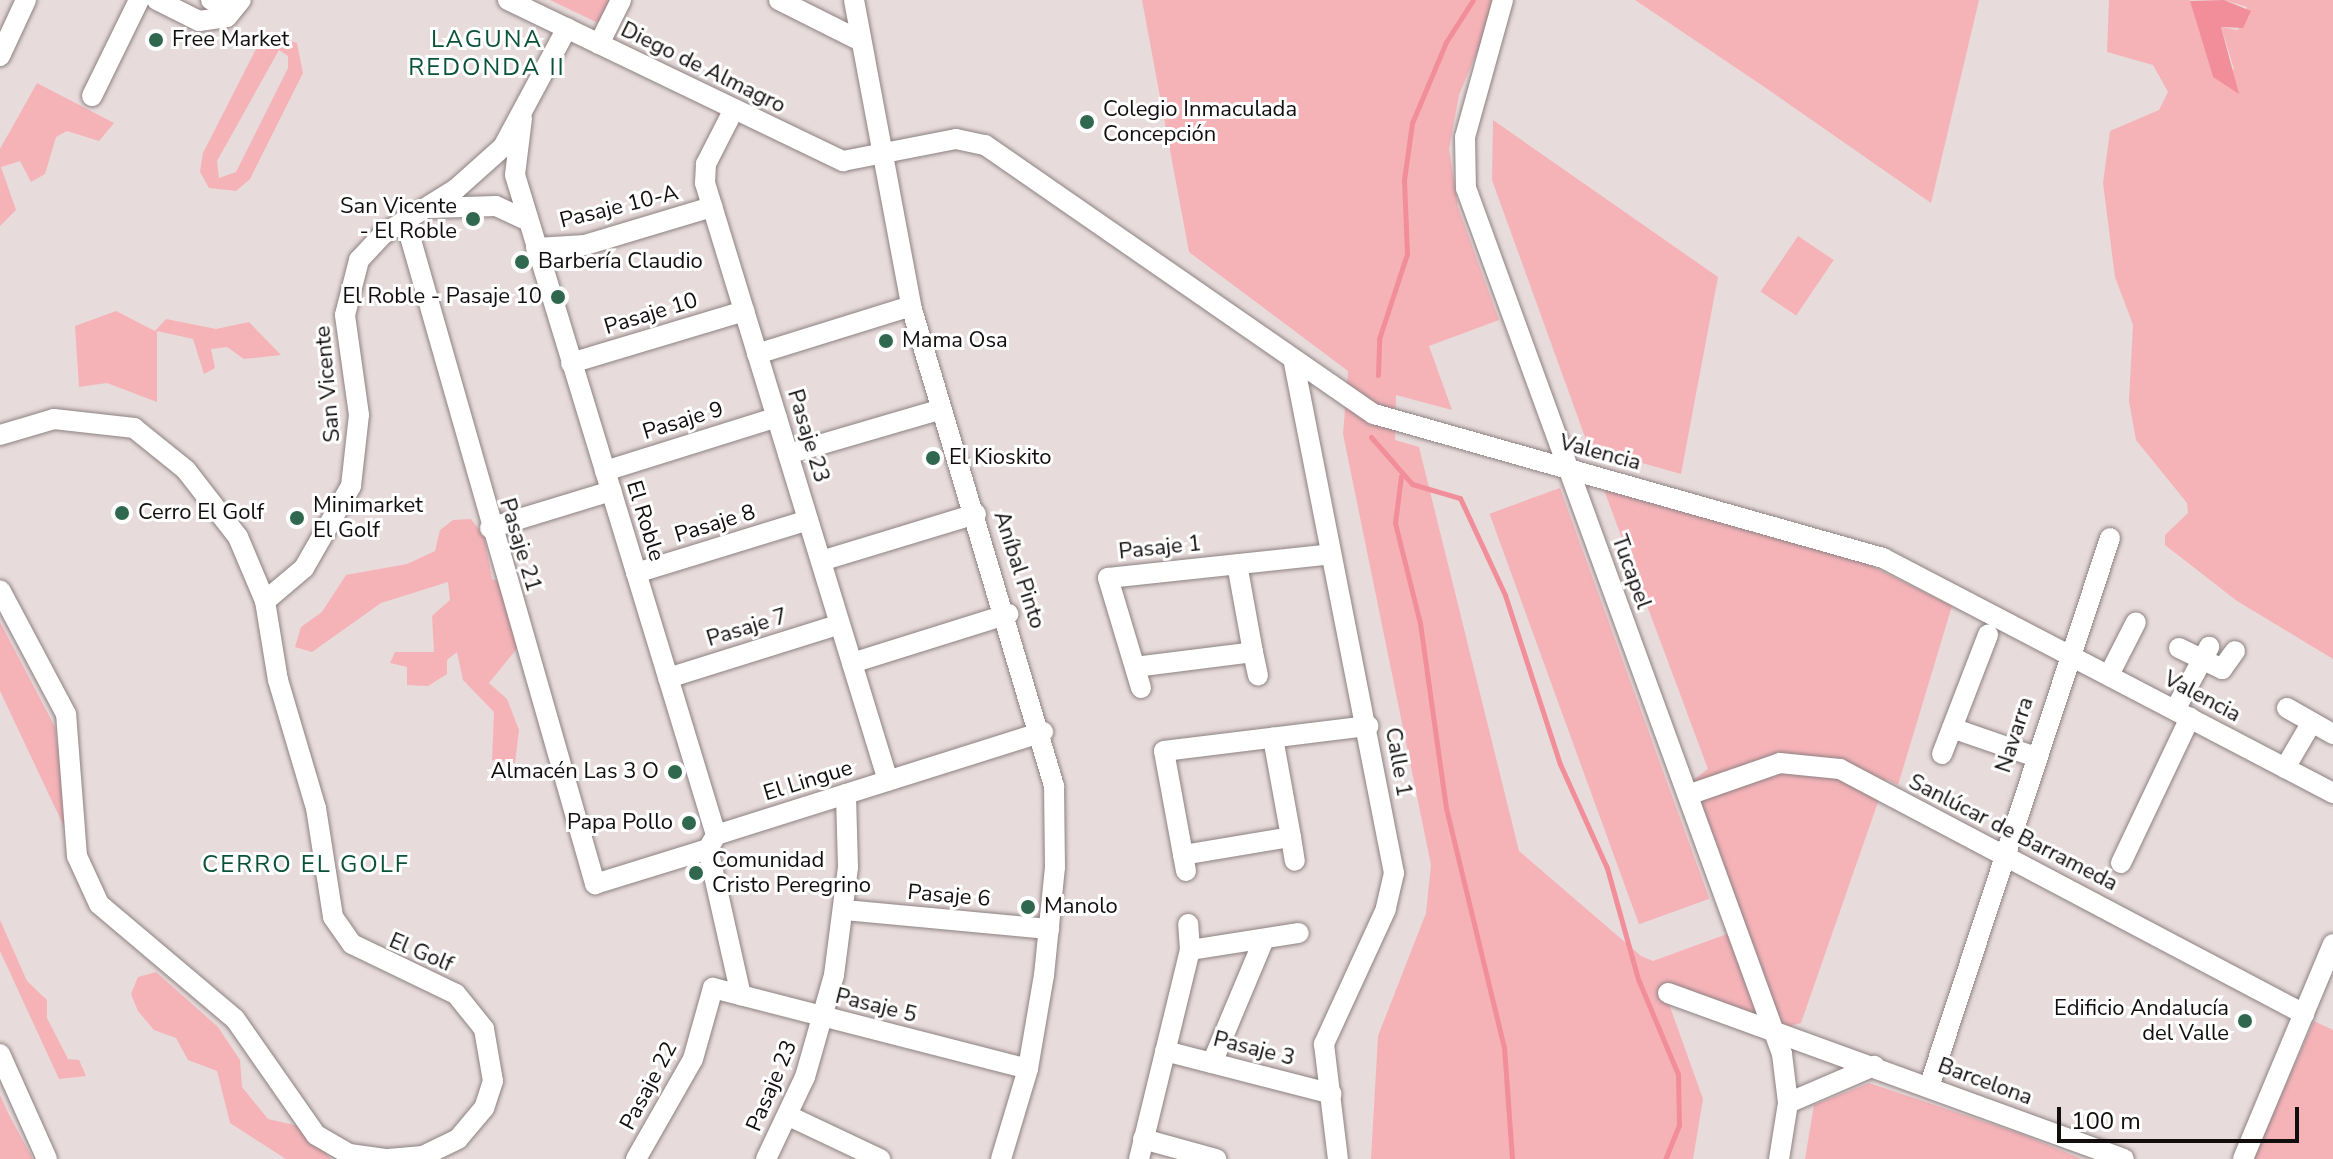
<!DOCTYPE html>
<meta charset="utf-8">
<style>
body{margin:0}
#map{position:relative;width:2333px;height:1159px;overflow:hidden;background:#e8dbdb;font-family:"Nunito Sans",sans-serif}
div>[style]{position:absolute}
[style*='--x']{left:calc(var(--x)*1px);top:calc(var(--y)*1px);width:calc(var(--w)*1px);rotate:calc(var(--a)*1deg)}
.green>*{inset:0;background:#f5b3b8;transform-origin:0 0}
.water>*{inset:0;background:#f28e99}
.stream>*{height:5px;margin:-2.5px;padding:0 2.5px;transform-origin:2.5px;border-radius:2.5px;background:#f28e99}
.roads{filter:drop-shadow(0 0 2px #8d8182) drop-shadow(0 0 2px #8d8182)}
.minor>*{height:20px;margin:-10px;padding:0 10px;transform-origin:10px;border-radius:10px;background:#fff}
.dots>*{width:22px;height:22px;translate:-50% -50%;box-sizing:border-box;border:4px solid #fff;border-radius:50%}
span{translate:-50% -50%;white-space:nowrap;text-align:center;line-height:1.15;-webkit-text-stroke:6px #fff;paint-order:stroke}
.poi-label{font-size:22px;color:#120e0e}
.left{translate:0 -50%;text-align:left}
.right{translate:-100% -50%;text-align:right}
.street-label{font-size:22px;color:#120e0e}
.neighbourhood-label{font-size:24px;color:#095238;letter-spacing:2px}
.scale{position:absolute;left:2057px;top:1107px;width:242px;height:36px;box-sizing:border-box;border:4px solid #120e0e;border-top:0;padding-left:10px;font-size:24px;line-height:28px;white-space:nowrap;color:#120e0e;-webkit-text-stroke:6px #fff;paint-order:stroke}
</style>
<div id="map">
<div class="green">
<i style="clip-path:polygon(550px 0,611px 0,598px 23px)"></i>
<i style="clip-path:polygon(1142px 0,1499px 0,1459px 95px,1449px 149px,1458px 207px,1499px 320px,1429px 346px,1452px 410px,1396px 395px,1395px 440px,1419px 447px,1519px 851px,1641px 956px,1653px 961px,1738px 930px,1685px 786px,1708px 769px,1604px 490px,1861px 561px,1952px 606px,1898px 785px,1886px 779px,1801px 1023px,1774px 1031px,1664px 990px,1703px 1099px,1693px 1159px,1371px 1159px,1378px 1036px,1426px 913px,1431px 865px,1343px 434px,1348px 371px,1189px 252px)"></i>
<i style="clip-path:polygon(1635px 0,1979px 0,1931px 203px,1763px 86px)"></i>
<i style="clip-path:polygon(2109px 0,2190px 0,2213px 77px,2234px 69px,2221px 27px,2238px 30px,2247px 7px,2224px 0,2333px 0,2333px 659px,2237px 601px,2165px 545px,2165px 535px,2188px 513px,2187px 503px,2136px 440px,2129px 401px,2133px 325px,2115px 277px,2103px 183px,2110px 131px,2159px 110px,2168px 92px,2153px 65px,2107px 52px)"></i>
<i style="clip-path:polygon(evenodd,275px 36px,297px 43px,303px 73px,250px 179px,236px 191px,209px 188px,200px 172px,203px 153px,256px 49px,275px 36px,279px 50px,288px 56px,288px 68px,236px 172px,219px 178px,217px 161px,279px 50px)"></i>
<i style="clip-path:polygon(37px 83px,114px 123px,99px 141px,67px 131px,56px 137px,45px 174px,31px 182px,20px 161px,1px 167px,16px 210px,0 226px,0 149px)"></i>
<i style="clip-path:polygon(1493px 120px,1718px 277px,1681px 474px,1589px 448px,1492px 180px)"></i>
<i style="left:1798px;top:236px;width:43px;height:67px;rotate:34deg"></i>
<i style="clip-path:polygon(116px 311px,155px 331px,166px 319px,216px 329px,249px 322px,281px 355px,244px 359px,227px 347px,211px 349px,215px 368px,204px 374px,193px 339px,157px 331px,157px 402px,107px 383px,79px 387px,75px 326px)"></i>
<i style="left:1560px;top:488px;width:437px;height:75px;rotate:70deg"></i>
<i style="clip-path:polygon(471px 519px,484px 536px,492px 579px,509px 585px,519px 646px,489px 683px,507px 699px,519px 730px,515px 763px,492px 760px,494px 712px,463px 680px,457px 652px,447px 660px,447px 674px,428px 686px,407px 685px,407px 667px,390px 663px,395px 652px,434px 652px,432px 616px,450px 600px,448px 582px,381px 603px,312px 652px,295px 647px,301px 627px,322px 612px,346px 575px,407px 564px,435px 551px,440px 530px,453px 520px)"></i>
<i style="clip-path:polygon(0 622px,55px 727px,68px 835px,0 691px)"></i>
<i style="clip-path:polygon(0 920px,27px 981px,47px 1000px,47px 1018px,68px 1059px,79px 1060px,86px 1076px,59px 1079px,0 951px)"></i>
<i style="clip-path:polygon(156px 972px,218px 1027px,240px 1060px,242px 1087px,268px 1119px,303px 1127px,331px 1159px,286px 1159px,230px 1123px,217px 1071px,188px 1060px,176px 1038px,154px 1030px,138px 1011px,131px 994px,138px 977px)"></i>
<i style="clip-path:polygon(2314px 1021px,2333px 1030px,2333px 1159px,2253px 1159px)"></i>
<i style="clip-path:polygon(1869px 1083px,2021px 1134px,2082px 1159px,1805px 1159px,1814px 1105px)"></i>
<i style="clip-path:polygon(0 1095px,9px 1115px,33px 1159px,0 1159px)"></i>
</div>
<div class="water">
<i style="clip-path:polygon(2224px 0,2251px 11px,2243px 28px,2221px 27px,2239px 94px,2213px 77px,2190px 1px)"></i>
</div>
<div class="stream">
<i style="--x:1378;--y:375;--w:36;--a:-88"></i>
<i style="--x:1379;--y:339;--w:89;--a:-71.8"></i>
<i style="--x:1407;--y:254;--w:74;--a:-92.3"></i>
<i style="--x:1404;--y:180;--w:58;--a:-82"></i>
<i style="--x:1412;--y:123;--w:88;--a:-67.2"></i>
<i style="--x:1446;--y:42;--w:50;--a:-57.3"></i>
<i style="--x:1371;--y:437;--w:62;--a:48.9"></i>
<i style="--x:1412;--y:484;--w:50;--a:16.3"></i>
<i style="--x:1460;--y:498;--w:107;--a:65.1"></i>
<i style="--x:1505;--y:595;--w:178;--a:72"></i>
<i style="--x:1560;--y:764;--w:114;--a:65.7"></i>
<i style="--x:1607;--y:868;--w:115;--a:74.4"></i>
<i style="--x:1638;--y:979;--w:103;--a:67.2"></i>
<i style="--x:1678;--y:1074;--w:51;--a:88.9"></i>
<i style="--x:1679;--y:1125;--w:37;--a:112"></i>
<i style="--x:1401;--y:476;--w:47;--a:97.3"></i>
<i style="--x:1395;--y:523;--w:103;--a:76"></i>
<i style="--x:1420;--y:623;--w:187;--a:82"></i>
<i style="--x:1446;--y:808;--w:246;--a:76.4"></i>
<i style="--x:1504;--y:1047;--w:112;--a:85.9"></i>
</div>
<div class="roads">
<div class="minor">
<i style="--x:157;--y:0;--w:47;--a:26.6"></i>
<i style="--x:199;--y:21;--w:28;--a:-8"></i>
<i style="--x:227;--y:17;--w:22;--a:-51"></i>
<i style="--x:211;--y:0;--w:9;--a:21"></i>
<i style="--x:508;--y:0;--w:372;--a:25.7"></i>
<i style="--x:843;--y:161;--w:115;--a:-11"></i>
<i style="--x:956;--y:139;--w:30;--a:12"></i>
<i style="--x:985;--y:145;--w:473;--a:34.7"></i>
<i style="--x:1374;--y:414;--w:529;--a:15.8"></i>
<i style="--x:1883;--y:558;--w:508;--a:27.57"></i>
<i style="--x:779;--y:0;--w:92;--a:26.6"></i>
<i style="--x:854;--y:0;--w:311;--a:79.4"></i>
<i style="--x:911;--y:306;--w:501;--a:73.41"></i>
<i style="--x:1054;--y:786;--w:81;--a:89.3"></i>
<i style="--x:1055;--y:867;--w:109;--a:95.8"></i>
<i style="--x:1044;--y:975;--w:95;--a:99.7"></i>
<i style="--x:1028;--y:1069;--w:94;--a:106.7"></i>
<i style="--x:1503;--y:0;--w:142;--a:105.5"></i>
<i style="--x:1465;--y:137;--w:51;--a:88.9"></i>
<i style="--x:1466;--y:188;--w:922;--a:69.95"></i>
<i style="--x:1782;--y:1054;--w:49;--a:83"></i>
<i style="--x:1788;--y:1103;--w:57;--a:99.1"></i>
<i style="--x:599;--y:44;--w:49;--a:-63.4"></i>
<i style="--x:0;--y:56;--w:62;--a:-65.1"></i>
<i style="--x:92;--y:96;--w:107;--a:-63.9"></i>
<i style="--x:734;--y:109;--w:62;--a:117"></i>
<i style="--x:706;--y:164;--w:19;--a:93"></i>
<i style="--x:705;--y:183;--w:625;--a:72.98"></i>
<i style="--x:522;--y:118;--w:57;--a:97"></i>
<i style="--x:515;--y:175;--w:690;--a:73.06"></i>
<i style="--x:430;--y:208;--w:66;--a:-1.7"></i>
<i style="--x:496;--y:206;--w:35;--a:25"></i>
<i style="--x:405;--y:219;--w:692;--a:74.05"></i>
<i style="--x:595;--y:884;--w:118;--a:-17.2"></i>
<i style="--x:708;--y:849;--w:16;--a:-60"></i>
<i style="--x:716;--y:835;--w:343;--a:-17.5"></i>
<i style="--x:536;--y:248;--w:49;--a:-3.5"></i>
<i style="--x:585;--y:245;--w:133;--a:-16.7"></i>
<i style="--x:757;--y:354;--w:161;--a:-17.3"></i>
<i style="--x:571;--y:363;--w:181;--a:-16.7"></i>
<i style="--x:1294;--y:363;--w:520;--a:78.91"></i>
<i style="--x:1394;--y:873;--w:37;--a:103"></i>
<i style="--x:1386;--y:909;--w:149;--a:114.7"></i>
<i style="--x:1324;--y:1044;--w:116;--a:83.1"></i>
<i style="--x:0;--y:435;--w:56;--a:-16.5"></i>
<i style="--x:54;--y:419;--w:81;--a:6.4"></i>
<i style="--x:134;--y:428;--w:67;--a:38.9"></i>
<i style="--x:186;--y:470;--w:85;--a:52.2"></i>
<i style="--x:238;--y:537;--w:69;--a:67.1"></i>
<i style="--x:265;--y:601;--w:80;--a:80.7"></i>
<i style="--x:278;--y:680;--w:134;--a:73.5"></i>
<i style="--x:316;--y:808;--w:110;--a:81.1"></i>
<i style="--x:333;--y:917;--w:33;--a:55"></i>
<i style="--x:352;--y:944;--w:115;--a:25.7"></i>
<i style="--x:456;--y:994;--w:45;--a:51.3"></i>
<i style="--x:484;--y:1029;--w:53;--a:80.2"></i>
<i style="--x:493;--y:1081;--w:28;--a:108"></i>
<i style="--x:484;--y:1108;--w:40;--a:130"></i>
<i style="--x:458;--y:1139;--w:39;--a:154"></i>
<i style="--x:423;--y:1156;--w:38;--a:175"></i>
<i style="--x:385;--y:1159;--w:36;--a:-172"></i>
<i style="--x:349;--y:1154;--w:38;--a:-150"></i>
<i style="--x:316;--y:1135;--w:141;--a:-124.9"></i>
<i style="--x:235;--y:1019;--w:178;--a:-139.8"></i>
<i style="--x:99;--y:904;--w:53;--a:-114.6"></i>
<i style="--x:77;--y:856;--w:142;--a:-94.4"></i>
<i style="--x:66;--y:714;--w:140;--a:-118"></i>
<i style="--x:788;--y:454;--w:160;--a:-16.3"></i>
<i style="--x:605;--y:471;--w:180;--a:-17.4"></i>
<i style="--x:490;--y:528;--w:127;--a:-17"></i>
<i style="--x:821;--y:561;--w:162;--a:-16.9"></i>
<i style="--x:636;--y:573;--w:180;--a:-17.1"></i>
<i style="--x:265;--y:601;--w:51;--a:-40.2"></i>
<i style="--x:304;--y:568;--w:95;--a:-60.2"></i>
<i style="--x:351;--y:486;--w:71;--a:-83.6"></i>
<i style="--x:359;--y:415;--w:101;--a:-98"></i>
<i style="--x:345;--y:315;--w:57;--a:-75.7"></i>
<i style="--x:359;--y:260;--w:34;--a:-47"></i>
<i style="--x:382;--y:235;--w:87;--a:-31.9"></i>
<i style="--x:456;--y:189;--w:63;--a:-41.8"></i>
<i style="--x:503;--y:147;--w:135;--a:-61.7"></i>
<i style="--x:2179;--y:648;--w:48;--a:26"></i>
<i style="--x:2222;--y:669;--w:22;--a:-54"></i>
<i style="--x:1253;--y:652;--w:24;--a:78"></i>
<i style="--x:852;--y:663;--w:164;--a:-17.4"></i>
<i style="--x:1135;--y:667;--w:119;--a:-7.2"></i>
<i style="--x:1253;--y:652;--w:89;--a:-100.3"></i>
<i style="--x:2109;--y:675;--w:59;--a:-63"></i>
<i style="--x:668;--y:678;--w:180;--a:-17.4"></i>
<i style="--x:1141;--y:688;--w:115;--a:-106.7"></i>
<i style="--x:1108;--y:578;--w:224;--a:-6.1"></i>
<i style="--x:2287;--y:708;--w:53;--a:29.5"></i>
<i style="--x:2175;--y:710;--w:72;--a:-61.6"></i>
<i style="--x:1952;--y:728;--w:86;--a:19.1"></i>
<i style="--x:1942;--y:754;--w:128;--a:-68.9"></i>
<i style="--x:2285;--y:768;--w:53;--a:-59.6"></i>
<i style="--x:1688;--y:795;--w:97;--a:-19.2"></i>
<i style="--x:1780;--y:763;--w:60;--a:5.7"></i>
<i style="--x:1840;--y:769;--w:525;--a:27.83"></i>
<i style="--x:1291;--y:837;--w:24;--a:81"></i>
<i style="--x:708;--y:849;--w:150;--a:77.3"></i>
<i style="--x:1183;--y:855;--w:109;--a:-9.5"></i>
<i style="--x:1291;--y:837;--w:101;--a:-100.3"></i>
<i style="--x:2121;--y:863;--w:161;--a:-64.6"></i>
<i style="--x:1186;--y:871;--w:122;--a:-100.4"></i>
<i style="--x:1164;--y:751;--w:206;--a:-7"></i>
<i style="--x:844;--y:910;--w:206;--a:5.3"></i>
<i style="--x:1190;--y:950;--w:110;--a:-8.9"></i>
<i style="--x:1668;--y:993;--w:485;--a:20"></i>
<i style="--x:1165;--y:1051;--w:172;--a:14.4"></i>
<i style="--x:0;--y:1054;--w:115;--a:65.9"></i>
<i style="--x:1212;--y:1063;--w:134;--a:-67.2"></i>
<i style="--x:1929;--y:1087;--w:578;--a:-71.75"></i>
<i style="--x:1788;--y:1103;--w:94;--a:-23.3"></i>
<i style="--x:789;--y:1116;--w:101;--a:25.3"></i>
<i style="--x:1143;--y:1139;--w:76;--a:15.3"></i>
<i style="--x:636;--y:1159;--w:115;--a:-60.3"></i>
<i style="--x:693;--y:1059;--w:74;--a:-74.3"></i>
<i style="--x:713;--y:988;--w:325;--a:14.4"></i>
<i style="--x:766;--y:1159;--w:91;--a:-64.6"></i>
<i style="--x:805;--y:1077;--w:106;--a:-74.1"></i>
<i style="--x:834;--y:975;--w:109;--a:-82.6"></i>
<i style="--x:848;--y:867;--w:73;--a:-91.6"></i>
<i style="--x:1139;--y:1159;--w:215;--a:-76.3"></i>
<i style="--x:1190;--y:950;--w:26;--a:-94"></i>
<i style="--x:2243;--y:1159;--w:233;--a:-67.3"></i>
</div>
</div>
<div class="dots">
<i style="left:156px;top:40px;background:#30684f"></i>
<i style="left:1087px;top:122px;background:#30684f"></i>
<i style="left:473px;top:219px;background:#30684f"></i>
<i style="left:522px;top:262px;background:#30684f"></i>
<i style="left:558px;top:297px;background:#30684f"></i>
<i style="left:886px;top:341px;background:#30684f"></i>
<i style="left:933px;top:458px;background:#30684f"></i>
<i style="left:122px;top:513px;background:#30684f"></i>
<i style="left:297px;top:518px;background:#30684f"></i>
<i style="left:675px;top:772px;background:#30684f"></i>
<i style="left:689px;top:823px;background:#30684f"></i>
<i style="left:696px;top:873px;background:#30684f"></i>
<i style="left:1028px;top:907px;background:#30684f"></i>
<i style="left:2245px;top:1021px;background:#30684f"></i>
</div>
<div class="poi-label">
<span class="left" style="left:172px;top:40px">Free Market</span>
<span class="left" style="left:1103px;top:122px">Colegio Inmaculada<br>Concepción</span>
<span class="right" style="left:457px;top:219px">San Vicente<br>- El Roble</span>
<span class="left" style="left:538px;top:262px">Barbería Claudio</span>
<span class="right" style="left:542px;top:297px">El Roble - Pasaje 10</span>
<span class="left" style="left:902px;top:341px">Mama Osa</span>
<span class="left" style="left:949px;top:458px">El Kioskito</span>
<span class="left" style="left:313px;top:518px">Minimarket<br>El Golf</span>
<span class="left" style="left:138px;top:513px">Cerro El Golf</span>
<span class="right" style="left:659px;top:772px">Almacén Las 3 O</span>
<span class="right" style="left:673px;top:823px">Papa Pollo</span>
<span class="left" style="left:712px;top:873px">Comunidad<br>Cristo Peregrino</span>
<span class="left" style="left:1044px;top:907px">Manolo</span>
<span class="right" style="left:2229px;top:1021px">Edificio Andalucía<br>del Valle</span>
</div>
<div class="street-label">
<span style="left:703px;top:68px;rotate:26deg">Diego de Almagro</span>
<span style="left:619px;top:207px;rotate:-14deg">Pasaje 10-A</span>
<span style="left:651px;top:314px;rotate:-17deg">Pasaje 10</span>
<span style="left:328px;top:384px;rotate:-95deg">San Vicente</span>
<span style="left:683px;top:421px;rotate:-17deg">Pasaje 9</span>
<span style="left:808px;top:436px;rotate:73deg">Pasaje 23</span>
<span style="left:1600px;top:453px;rotate:15deg">Valencia</span>
<span style="left:645px;top:521px;rotate:73deg">El Roble</span>
<span style="left:715px;top:524px;rotate:-17deg">Pasaje 8</span>
<span style="left:520px;top:545px;rotate:73deg">Pasaje 21</span>
<span style="left:1160px;top:548px;rotate:-6deg">Pasaje 1</span>
<span style="left:1019px;top:570px;rotate:72deg">Aníbal Pinto</span>
<span style="left:1631px;top:572px;rotate:70deg">Tucapel</span>
<span style="left:747px;top:628px;rotate:-17deg">Pasaje 7</span>
<span style="left:2202px;top:697px;rotate:28deg">Valencia</span>
<span style="left:2015px;top:735px;rotate:-72deg">Navarra</span>
<span style="left:1398px;top:762px;rotate:80deg">Calle 1</span>
<span style="left:808px;top:781px;rotate:-17deg">El Lingue</span>
<span style="left:2013px;top:833px;rotate:27deg">Sanlúcar de Barrameda</span>
<span style="left:949px;top:896px;rotate:5deg">Pasaje 6</span>
<span style="left:421px;top:953px;rotate:23deg">El Golf</span>
<span style="left:876px;top:1006px;rotate:14deg">Pasaje 5</span>
<span style="left:1254px;top:1049px;rotate:14deg">Pasaje 3</span>
<span style="left:1985px;top:1082px;rotate:20deg">Barcelona</span>
<span style="left:649px;top:1086px;rotate:-62deg">Pasaje 22</span>
<span style="left:772px;top:1086px;rotate:-67deg">Pasaje 23</span>
</div>
<div class="neighbourhood-label">
<span style="left:487px;top:54px">LAGUNA<br>REDONDA II</span>
<span style="left:306px;top:865px">CERRO EL GOLF</span>
</div>
<div class="scale">100 m</div>
</div>
